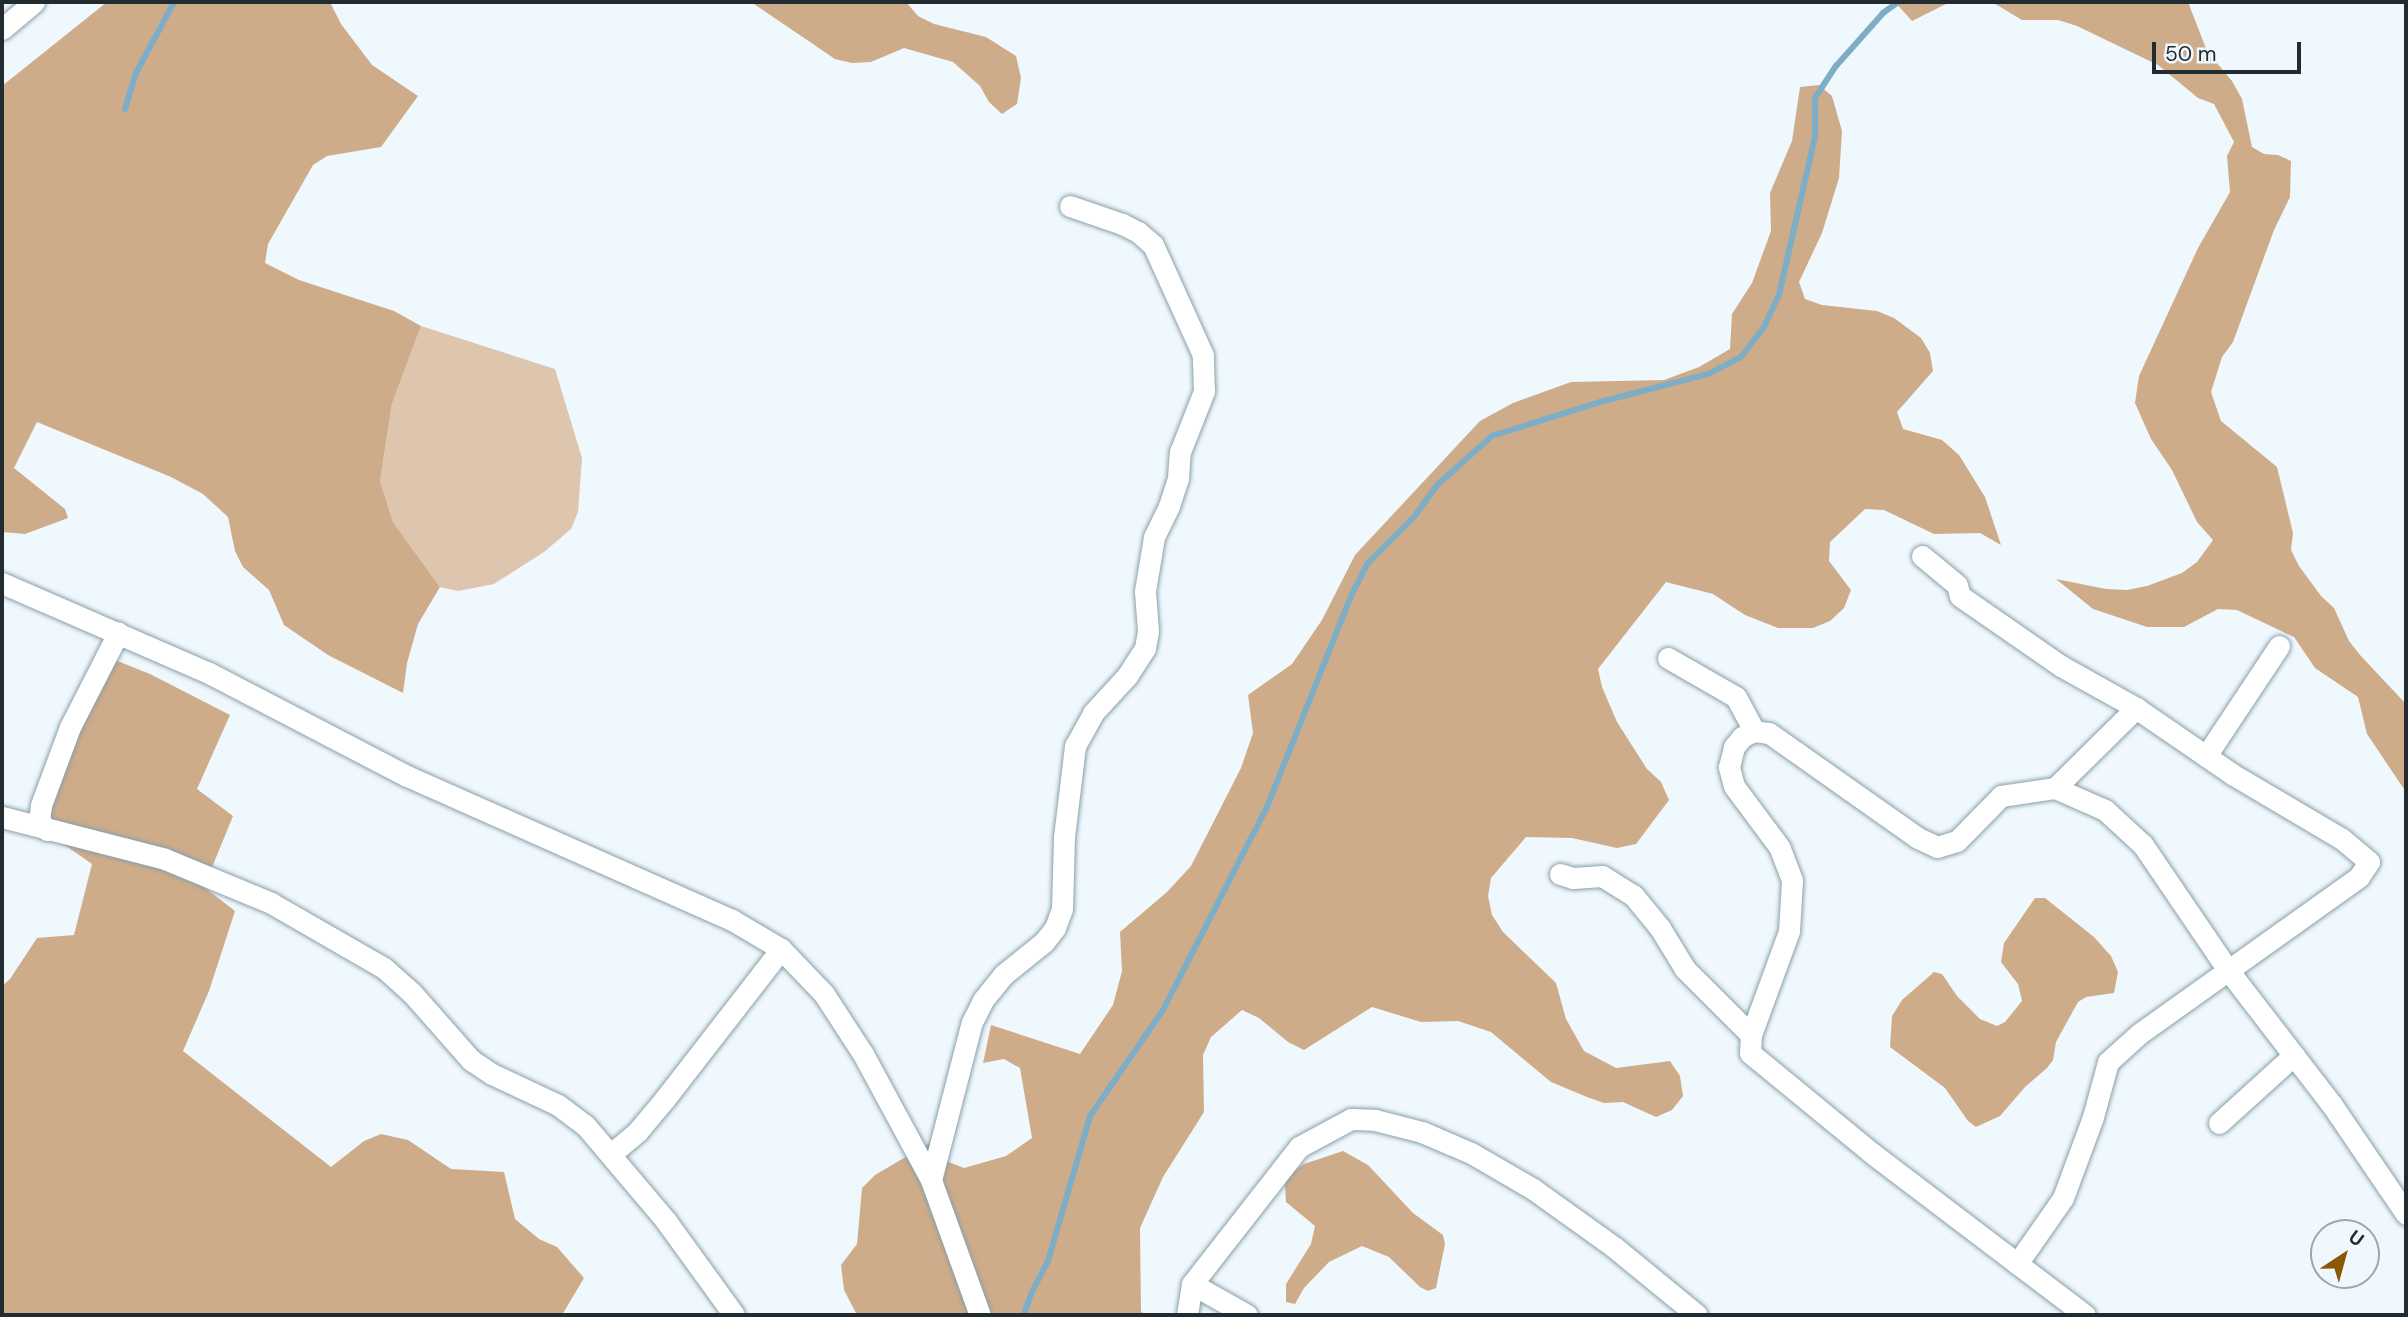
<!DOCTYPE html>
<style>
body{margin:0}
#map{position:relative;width:2408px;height:1317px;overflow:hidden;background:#eff8fd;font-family:"DM Sans",sans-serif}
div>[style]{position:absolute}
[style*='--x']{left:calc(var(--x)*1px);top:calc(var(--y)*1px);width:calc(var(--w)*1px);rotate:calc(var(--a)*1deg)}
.green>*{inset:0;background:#dec6ae}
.forest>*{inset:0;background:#ceac89}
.stream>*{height:6px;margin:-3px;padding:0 3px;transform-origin:3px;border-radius:3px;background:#7daec5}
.roads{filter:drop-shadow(0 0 2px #899fa9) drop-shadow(0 0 2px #899fa9)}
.minor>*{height:21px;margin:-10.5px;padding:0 10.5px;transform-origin:10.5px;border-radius:10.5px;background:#fff}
span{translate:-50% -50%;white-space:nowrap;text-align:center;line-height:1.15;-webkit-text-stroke:5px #eff8fd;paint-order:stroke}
.frame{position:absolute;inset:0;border:4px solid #222b2f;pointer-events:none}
.north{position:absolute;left:2310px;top:1219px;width:70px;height:70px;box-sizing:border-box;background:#eff8fd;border:2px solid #9da6ab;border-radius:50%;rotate:36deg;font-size:19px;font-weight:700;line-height:28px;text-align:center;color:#222b2f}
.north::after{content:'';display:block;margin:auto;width:24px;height:32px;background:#8c5707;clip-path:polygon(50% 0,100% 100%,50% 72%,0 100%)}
.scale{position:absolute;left:2152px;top:42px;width:149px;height:32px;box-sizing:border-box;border:4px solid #222b2f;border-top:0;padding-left:9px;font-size:21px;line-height:24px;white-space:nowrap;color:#222b2f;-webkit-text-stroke:5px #eff8fd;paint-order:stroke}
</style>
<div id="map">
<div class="green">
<i style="clip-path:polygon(421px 326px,555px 369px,582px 458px,578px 512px,571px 529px,544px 552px,494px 584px,458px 591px,440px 587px,393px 522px,380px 481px,392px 404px)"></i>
</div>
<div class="forest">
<i style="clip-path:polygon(107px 2px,330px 2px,341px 24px,372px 65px,418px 96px,381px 147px,327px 156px,313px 165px,268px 244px,265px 263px,299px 280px,394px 311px,421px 326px,392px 404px,380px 481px,393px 522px,440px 587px,418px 624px,407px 663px,403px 693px,328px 655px,284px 625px,269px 590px,243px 567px,235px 551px,228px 517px,203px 494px,171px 477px,37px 422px,14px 468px,65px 509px,68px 518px,25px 534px,2px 532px,2px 86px)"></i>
<i style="clip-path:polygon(751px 2px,906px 2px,918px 16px,934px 24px,986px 37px,1016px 56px,1021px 78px,1017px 104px,1002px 114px,989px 102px,980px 86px,953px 62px,904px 48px,871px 62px,852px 63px,835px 59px)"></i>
<i style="clip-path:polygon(1895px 2px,1950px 2px,1912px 21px)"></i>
<i style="clip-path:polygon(1992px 2px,2188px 2px,2207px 51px,2232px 81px,2242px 99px,2252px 147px,2264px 154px,2278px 155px,2291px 161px,2290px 197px,2274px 230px,2233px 342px,2222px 357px,2211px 392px,2221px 421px,2277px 467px,2293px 533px,2291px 550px,2299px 566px,2321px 596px,2334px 608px,2349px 641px,2360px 655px,2406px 704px,2406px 792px,2367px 734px,2358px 697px,2315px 668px,2294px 637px,2237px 610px,2218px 609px,2184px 627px,2147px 627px,2093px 609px,2056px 579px,2106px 589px,2127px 590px,2147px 586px,2182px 573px,2197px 562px,2213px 540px,2197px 522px,2172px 470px,2151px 439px,2135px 403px,2139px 376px,2198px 248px,2230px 192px,2227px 156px,2234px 142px,2214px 104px,2198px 98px,2158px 65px,2077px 26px,2058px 20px,2022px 20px)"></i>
<i style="clip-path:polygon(1819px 85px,1832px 96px,1842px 131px,1839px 178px,1822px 233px,1799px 282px,1805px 299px,1822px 305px,1877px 311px,1894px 318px,1921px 338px,1930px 353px,1933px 371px,1897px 412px,1903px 429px,1942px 440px,1959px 455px,1985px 497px,2001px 545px,1980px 533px,1934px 534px,1884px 510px,1865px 509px,1830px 542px,1829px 561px,1851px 590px,1844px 608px,1830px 621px,1813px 628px,1778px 628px,1745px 615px,1713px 594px,1666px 582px,1598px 669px,1602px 687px,1617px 722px,1647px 769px,1661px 782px,1669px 800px,1636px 844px,1617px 848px,1572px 838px,1526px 837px,1491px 878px,1488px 896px,1492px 915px,1503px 932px,1556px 983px,1566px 1019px,1584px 1051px,1616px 1068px,1670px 1061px,1680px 1076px,1683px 1096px,1672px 1110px,1656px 1117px,1623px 1102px,1604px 1103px,1587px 1097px,1551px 1082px,1491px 1032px,1458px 1021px,1421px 1022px,1372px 1007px,1304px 1050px,1288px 1042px,1259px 1018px,1242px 1010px,1211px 1037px,1203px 1055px,1204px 1112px,1163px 1177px,1140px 1228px,1141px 1311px,1144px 1315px,857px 1315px,844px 1290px,841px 1265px,857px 1244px,862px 1188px,875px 1175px,933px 1141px,946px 1161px,964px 1168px,1006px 1156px,1032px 1138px,1020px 1068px,1004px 1059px,983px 1063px,991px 1025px,1080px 1054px,1113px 1005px,1122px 971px,1120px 932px,1167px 892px,1191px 866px,1241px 768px,1253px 733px,1248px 695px,1292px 664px,1322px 620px,1355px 555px,1480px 421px,1513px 403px,1571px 382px,1664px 380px,1699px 367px,1730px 349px,1732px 314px,1752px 283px,1771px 231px,1770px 193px,1792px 141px,1800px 87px)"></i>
<i style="clip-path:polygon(115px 660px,150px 674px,230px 715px,197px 789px,233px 816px,204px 887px,235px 911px,209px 991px,183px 1051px,331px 1167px,364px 1141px,381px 1134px,408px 1140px,451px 1169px,504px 1172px,515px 1219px,539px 1239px,557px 1247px,584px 1278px,562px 1315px,2px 1315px,2px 986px,10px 979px,37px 938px,74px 935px,92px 864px,59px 841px,49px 813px,70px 751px)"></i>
<i style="clip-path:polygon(2035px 898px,2045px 898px,2094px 937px,2111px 956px,2118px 972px,2114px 993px,2086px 997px,2078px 1002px,2056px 1042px,2053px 1060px,2047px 1068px,2025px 1087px,2000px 1116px,1976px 1127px,1968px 1121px,1945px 1088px,1890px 1047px,1892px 1016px,1902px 1000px,1934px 972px,1942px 974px,1957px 996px,1980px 1019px,1997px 1026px,2005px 1022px,2022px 1001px,2018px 984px,2001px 962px,2004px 943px)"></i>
<i style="clip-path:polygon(1343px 1151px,1368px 1165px,1413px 1213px,1443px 1235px,1445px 1244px,1436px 1288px,1428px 1291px,1420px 1287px,1389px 1257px,1362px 1246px,1329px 1262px,1304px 1288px,1295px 1304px,1286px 1302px,1286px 1284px,1311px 1244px,1315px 1226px,1286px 1202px,1285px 1184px,1289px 1175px,1304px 1164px)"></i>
</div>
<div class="stream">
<i style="--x:125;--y:109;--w:38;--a:-73"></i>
<i style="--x:136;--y:73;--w:81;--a:-61.8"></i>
<i style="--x:1024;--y:1315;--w:22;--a:-72"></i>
<i style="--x:1031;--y:1294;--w:37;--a:-63"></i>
<i style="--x:1048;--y:1261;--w:151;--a:-73.8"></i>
<i style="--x:1090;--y:1116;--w:129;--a:-55.4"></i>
<i style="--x:1163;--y:1010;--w:228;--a:-62.9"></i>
<i style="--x:1267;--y:807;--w:227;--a:-68.3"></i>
<i style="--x:1351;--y:596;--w:36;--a:-63"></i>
<i style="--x:1367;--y:564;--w:66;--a:-45"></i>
<i style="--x:1414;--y:517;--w:39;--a:-54"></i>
<i style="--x:1437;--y:485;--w:74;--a:-41.7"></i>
<i style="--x:1492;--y:436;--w:113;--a:-17.5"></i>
<i style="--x:1600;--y:402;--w:112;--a:-14.5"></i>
<i style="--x:1708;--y:374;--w:36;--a:-27"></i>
<i style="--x:1740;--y:358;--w:37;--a:-52"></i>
<i style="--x:1763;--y:329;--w:38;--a:-65"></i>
<i style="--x:1779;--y:295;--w:162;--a:-77.2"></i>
<i style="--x:1815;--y:137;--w:39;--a:-90"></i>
<i style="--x:1815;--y:98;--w:38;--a:-57"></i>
<i style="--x:1836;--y:66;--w:71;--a:-48.4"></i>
<i style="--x:1883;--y:13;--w:19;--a:-36"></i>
</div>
<div class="roads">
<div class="minor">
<i style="--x:2;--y:29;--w:42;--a:-40.2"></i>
<i style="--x:1922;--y:556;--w:45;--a:39.6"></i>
<i style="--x:1957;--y:585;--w:11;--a:75"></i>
<i style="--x:1960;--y:596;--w:123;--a:34.7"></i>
<i style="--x:2061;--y:666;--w:86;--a:29.2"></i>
<i style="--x:2136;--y:708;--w:116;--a:34.5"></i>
<i style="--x:2232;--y:774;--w:128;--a:30.6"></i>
<i style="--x:2342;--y:839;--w:35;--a:40"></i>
<i style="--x:2369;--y:862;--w:18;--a:124"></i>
<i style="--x:2359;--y:877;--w:270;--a:144.5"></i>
<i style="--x:2139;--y:1034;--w:42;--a:137.9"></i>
<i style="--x:2108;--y:1062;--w:57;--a:105.3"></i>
<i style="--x:2093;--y:1117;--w:86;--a:110.3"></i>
<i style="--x:2063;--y:1198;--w:80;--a:124.9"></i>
<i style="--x:2;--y:583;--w:226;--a:23.5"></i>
<i style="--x:209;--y:673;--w:223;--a:27.5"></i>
<i style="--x:407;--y:776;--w:355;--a:23.9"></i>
<i style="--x:732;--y:920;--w:57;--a:30.6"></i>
<i style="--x:781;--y:949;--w:62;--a:46.3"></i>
<i style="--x:824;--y:994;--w:72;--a:57"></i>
<i style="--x:863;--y:1054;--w:143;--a:61.6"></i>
<i style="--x:931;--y:1180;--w:144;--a:70.1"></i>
<i style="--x:1668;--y:658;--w:78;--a:29.8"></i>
<i style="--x:1736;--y:697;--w:38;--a:62"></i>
<i style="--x:2206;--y:756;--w:132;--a:-56.4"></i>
<i style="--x:2055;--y:788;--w:114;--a:-44.6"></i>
<i style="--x:2;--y:817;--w:168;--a:14.4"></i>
<i style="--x:165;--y:859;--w:115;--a:22.5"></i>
<i style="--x:271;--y:903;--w:130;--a:29.9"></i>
<i style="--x:384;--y:968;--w:36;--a:42"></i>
<i style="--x:411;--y:992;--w:91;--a:48.6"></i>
<i style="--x:471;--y:1060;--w:25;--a:34"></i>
<i style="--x:492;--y:1074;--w:73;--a:25.2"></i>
<i style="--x:558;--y:1105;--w:34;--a:37"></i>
<i style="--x:585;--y:1125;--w:126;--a:49.8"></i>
<i style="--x:666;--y:1221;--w:116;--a:54.1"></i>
<i style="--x:47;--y:830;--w:13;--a:-129"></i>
<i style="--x:39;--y:820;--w:15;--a:-82"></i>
<i style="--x:41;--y:805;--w:83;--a:-69.6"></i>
<i style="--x:70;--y:727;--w:106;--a:-62.9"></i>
<i style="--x:1560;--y:874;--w:14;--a:17"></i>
<i style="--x:1573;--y:878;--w:29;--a:-4"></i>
<i style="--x:1602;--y:876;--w:36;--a:32"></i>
<i style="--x:1633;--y:895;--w:43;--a:50.7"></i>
<i style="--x:1660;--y:928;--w:48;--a:58.6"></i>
<i style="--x:1685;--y:969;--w:93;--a:45"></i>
<i style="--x:2219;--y:1123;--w:101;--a:-42.2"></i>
<i style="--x:611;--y:1154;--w:35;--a:-40"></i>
<i style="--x:638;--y:1131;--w:40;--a:-50"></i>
<i style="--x:664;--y:1100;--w:191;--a:-52.2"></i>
<i style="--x:931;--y:1180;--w:163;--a:-75.5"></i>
<i style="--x:972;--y:1022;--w:25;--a:-63"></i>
<i style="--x:983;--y:1000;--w:32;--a:-51"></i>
<i style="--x:1003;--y:975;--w:53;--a:-38.8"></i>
<i style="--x:1044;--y:942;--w:18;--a:-52"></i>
<i style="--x:1055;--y:928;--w:20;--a:-70"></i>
<i style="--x:1062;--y:909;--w:72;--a:-88.4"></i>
<i style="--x:1064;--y:837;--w:92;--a:-83.1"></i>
<i style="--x:1075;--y:746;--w:38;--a:-61"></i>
<i style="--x:1093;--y:713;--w:50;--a:-47.4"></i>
<i style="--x:1127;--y:676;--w:33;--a:-57"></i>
<i style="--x:1145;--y:648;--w:17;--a:-80"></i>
<i style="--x:1148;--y:631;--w:40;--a:-94.3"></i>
<i style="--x:1145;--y:591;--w:55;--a:-80.5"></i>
<i style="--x:1154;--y:537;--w:34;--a:-64"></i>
<i style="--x:1169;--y:506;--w:29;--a:-72"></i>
<i style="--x:1178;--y:478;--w:26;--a:-86"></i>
<i style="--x:1180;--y:452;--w:66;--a:-68.5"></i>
<i style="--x:1204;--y:391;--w:36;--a:-92"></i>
<i style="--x:1203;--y:355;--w:121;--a:-114.4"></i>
<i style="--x:1153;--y:245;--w:20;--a:-139"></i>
<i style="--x:1138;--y:232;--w:18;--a:-153"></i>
<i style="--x:1122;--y:224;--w:55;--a:-160.9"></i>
<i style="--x:1192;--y:1284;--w:63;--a:29.4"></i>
<i style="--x:1187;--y:1315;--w:31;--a:-81"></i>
<i style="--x:1192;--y:1284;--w:174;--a:-52"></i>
<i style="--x:1299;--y:1147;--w:59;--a:-28.3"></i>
<i style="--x:1351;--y:1119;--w:24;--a:2"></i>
<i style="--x:1375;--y:1120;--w:49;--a:14.3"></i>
<i style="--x:1422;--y:1132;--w:53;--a:23.2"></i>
<i style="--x:1471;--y:1153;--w:72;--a:30.1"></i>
<i style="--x:1533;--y:1189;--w:100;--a:35.6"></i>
<i style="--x:1614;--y:1247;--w:107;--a:39.3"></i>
<i style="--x:2085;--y:1315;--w:266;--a:-142.8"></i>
<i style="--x:1873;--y:1154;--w:159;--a:-140.6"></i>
<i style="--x:1750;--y:1053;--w:18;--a:-87"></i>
<i style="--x:1751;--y:1035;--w:111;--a:-69.9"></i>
<i style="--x:1789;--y:931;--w:51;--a:-86.6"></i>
<i style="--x:1792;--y:880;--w:34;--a:-111"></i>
<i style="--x:1780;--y:848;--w:77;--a:-126.6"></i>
<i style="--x:1734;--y:786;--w:20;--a:-105"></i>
<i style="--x:1729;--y:767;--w:21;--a:-76"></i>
<i style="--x:1734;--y:747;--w:13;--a:-51"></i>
<i style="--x:1742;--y:737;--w:13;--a:-27"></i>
<i style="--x:1754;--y:731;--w:15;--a:8"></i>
<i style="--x:1769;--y:733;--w:182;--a:35.2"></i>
<i style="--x:1918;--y:838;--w:21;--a:25"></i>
<i style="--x:1937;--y:847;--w:21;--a:-17"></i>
<i style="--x:1957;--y:841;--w:63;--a:-45.6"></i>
<i style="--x:2001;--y:796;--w:55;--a:-8.4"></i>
<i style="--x:2055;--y:788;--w:55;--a:23.7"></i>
<i style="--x:2105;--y:810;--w:52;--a:42.6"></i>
<i style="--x:2143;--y:845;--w:151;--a:55.8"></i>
<i style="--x:2228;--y:970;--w:170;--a:52.4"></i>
<i style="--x:2332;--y:1105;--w:132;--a:55.8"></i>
</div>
</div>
<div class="frame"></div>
<div class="north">U</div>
<div class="scale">50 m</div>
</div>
